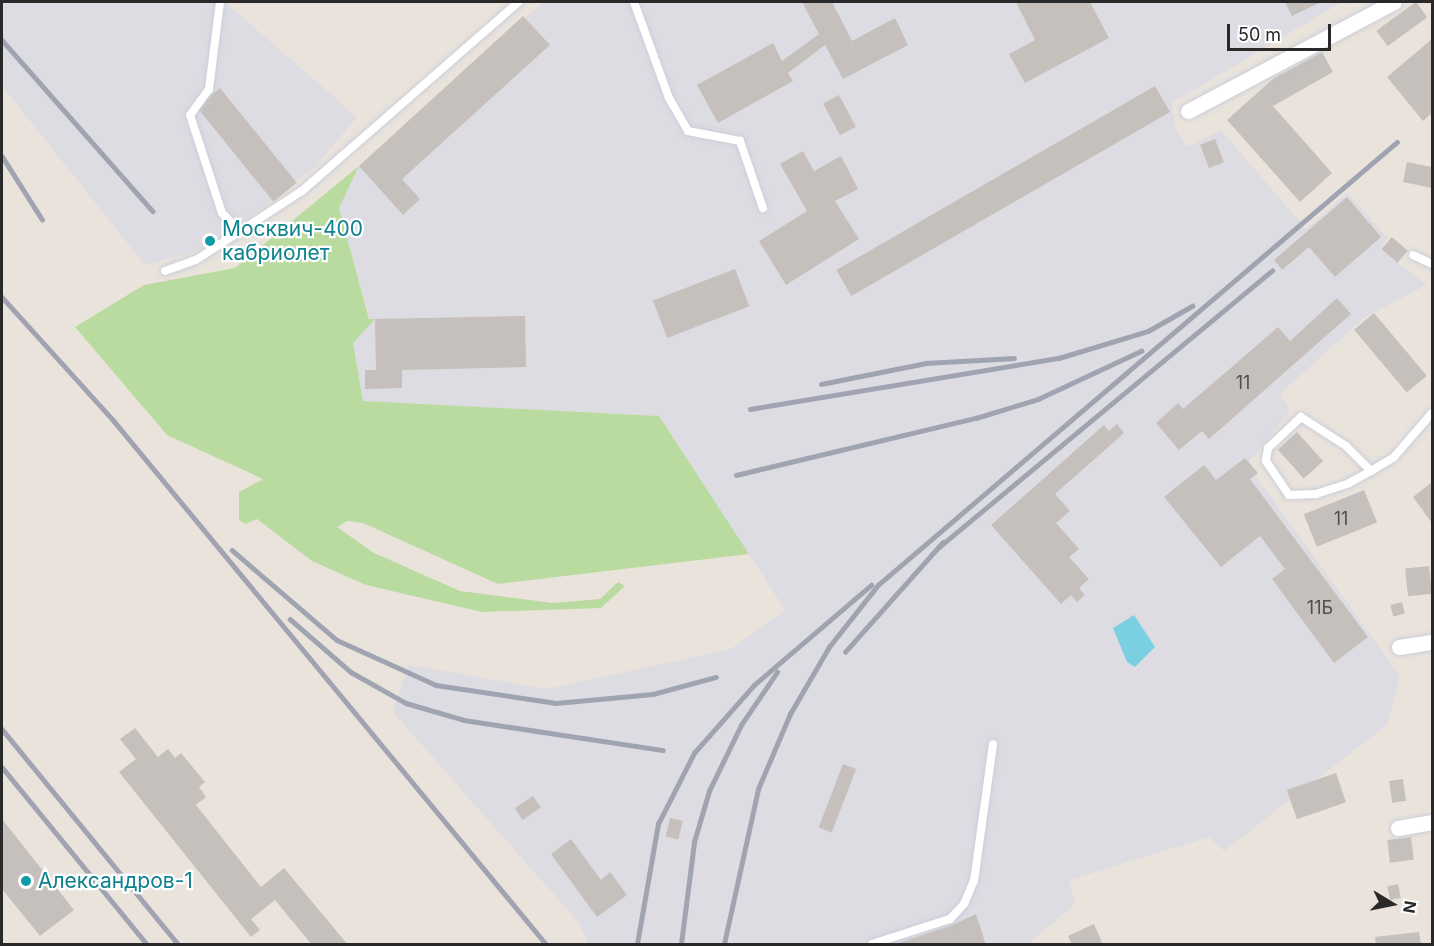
<!DOCTYPE html>
<meta charset="utf-8">
<style>
body{margin:0}
#map{position:relative;width:1434px;height:946px;overflow:hidden;background:#eae3dc;font-family:Inter,sans-serif}
div>[style]{position:absolute}
[style*='--x']{left:calc(var(--x)*1px);top:calc(var(--y)*1px);width:calc(var(--w)*1px);rotate:calc(var(--a)*1deg)}
.industrial>*{inset:0;background:#dddce3}
.green>*{inset:0;background:#b9db9f}
.water>*{inset:0;background:#7ad0e1}
.building>*{inset:0;background:#c5c0bc;transform-origin:0 0}
.roads{filter:drop-shadow(0 0 2px #cbcfd9) drop-shadow(0 0 2px #cbcfd9)}
.lane>*{height:8px;margin:-4px;padding:0 4px;transform-origin:4px;border-radius:4px;background:#fff}
.street>*{height:15px;margin:-7.5px;padding:0 7.5px;transform-origin:7.5px;border-radius:7.5px;background:#fff}
.rail>*{height:4.5px;margin:-2.25px;padding:0 2.25px;transform-origin:2.25px;border-radius:2.25px;background:#a0a4b1}
.dots>*{width:16px;height:16px;translate:-50% -50%;box-sizing:border-box;border:3px solid #fff;border-radius:50%}
span{translate:-50% -50%;white-space:nowrap;text-align:center;line-height:1.15;-webkit-text-stroke:4.5px #fff;paint-order:stroke}
.number-label{font-size:18px;color:#504f4e}
.number-label span{-webkit-text-stroke-width:0}
.culture-label{font-size:21px;color:#0d838f}
.left{translate:0 -50%;text-align:left}
.frame{position:absolute;inset:0;border:3px solid #292929;pointer-events:none}
.north{position:absolute;left:1362px;top:874px;width:60px;height:60px;-webkit-text-stroke:4px #fff;paint-order:stroke;rotate:100deg;font-size:16px;font-weight:700;line-height:24px;text-align:center;color:#292929}
.north::after{content:'';display:block;margin:auto;width:21px;height:27px;background:#292929;clip-path:polygon(50% 0,100% 100%,50% 72%,0 100%)}
.scale{position:absolute;left:1227px;top:24px;width:104px;height:27px;box-sizing:border-box;border:3px solid #292929;border-top:0;padding-left:8px;font-size:18px;line-height:21px;white-space:nowrap;color:#292929;-webkit-text-stroke:4px #fff;paint-order:stroke}
</style>
<div id="map">
<div class="industrial">
<i style="clip-path:polygon(2px 2px,225px 2px,357px 117px,315px 167px,210px 247px,145px 265px,2px 86px)"></i>
<i style="clip-path:polygon(543px 2px,1342px 2px,1172px 103px,1175px 128px,1188px 147px,1221px 130px,1306px 229px,1347px 193px,1388px 238px,1380px 248px,1426px 285px,1364px 318px,1280px 394px,1290px 411px,1247px 464px,1400px 676px,1387px 725px,1224px 851px,1209px 837px,1069px 880px,1075px 904px,1028px 944px,589px 944px,579px 923px,393px 712px,408px 665px,547px 689px,731px 649px,785px 610px,659px 416px,363px 401px,353px 343px,374px 319px,370px 320px,339px 208px,359px 166px)"></i>
</div>
<div class="green">
<i style="clip-path:polygon(359px 166px,339px 208px,369px 319px,375px 319px,353px 343px,363px 401px,659px 416px,749px 554px,498px 584px,363px 523px,347px 521px,337px 527px,374px 553px,460px 591px,553px 603px,600px 599px,618px 582px,625px 586px,601px 608px,482px 612px,366px 585px,312px 561px,257px 519px,245px 524px,239px 520px,239px 492px,263px 479px,167px 435px,75px 327px,144px 285px,235px 268px)"></i>
</div>
<div class="water">
<i style="clip-path:polygon(1134px 615px,1155px 647px,1135px 667px,1127px 662px,1113px 628px)"></i>
</div>
<div class="building">
<i style="clip-path:polygon(802px 2px,832px 2px,852px 41px,895px 18px,908px 45px,843px 79px,825px 45px,788px 73px,793px 81px,718px 123px,697px 85px,773px 43px,782px 61px,819px 34px)"></i>
<i style="clip-path:polygon(1016px 2px,1090px 2px,1109px 38px,1025px 83px,1009px 54px,1035px 40px)"></i>
<i style="clip-path:polygon(1285px 2px,1321px 2px,1292px 16px)"></i>
<i style="left:1416px;top:2px;width:19px;height:49px;rotate:54deg"></i>
<i style="clip-path:polygon(523px 16px,550px 45px,402px 179px,420px 199px,403px 215px,359px 166px)"></i>
<i style="clip-path:polygon(1432px 39px,1432px 113px,1423px 121px,1387px 77px)"></i>
<i style="clip-path:polygon(1322px 52px,1333px 72px,1273px 106px,1332px 173px,1300px 202px,1227px 120px,1274px 78px)"></i>
<i style="left:1155px;top:86px;width:30px;height:368px;rotate:60deg"></i>
<i style="left:220px;top:88px;width:122px;height:30px;rotate:51deg"></i>
<i style="left:839px;top:95px;width:36px;height:18px;rotate:62deg"></i>
<i style="left:1215px;top:139px;width:25px;height:16px;rotate:69deg"></i>
<i style="clip-path:polygon(803px 151px,814px 171px,841px 156px,858px 189px,835px 201px,859px 239px,786px 285px,759px 241px,807px 211px,780px 164px)"></i>
<i style="clip-path:polygon(1407px 162px,1432px 167px,1432px 188px,1403px 182px)"></i>
<i style="clip-path:polygon(1347px 197px,1381px 237px,1335px 277px,1309px 247px,1282px 270px,1274px 260px)"></i>
<i style="left:1392px;top:237px;width:21px;height:16px;rotate:41deg"></i>
<i style="left:735px;top:269px;width:40px;height:88px;rotate:69deg"></i>
<i style="clip-path:polygon(1337px 298px,1351px 314px,1209px 439px,1202px 431px,1179px 450px,1156px 423px,1178px 403px,1183px 409px,1278px 327px,1290px 341px)"></i>
<i style="left:1374px;top:313px;width:82px;height:26px;rotate:50deg"></i>
<i style="clip-path:polygon(525px 316px,526px 367px,402px 370px,402px 388px,365px 389px,365px 370px,376px 370px,375px 319px)"></i>
<i style="clip-path:polygon(1117px 424px,1124px 433px,1055px 494px,1070px 511px,1056px 523px,1079px 549px,1069px 557px,1089px 579px,1079px 588px,1085px 595px,1077px 602px,1071px 595px,1061px 604px,991px 525px,1104px 425px,1109px 431px)"></i>
<i style="left:1297px;top:432px;width:39px;height:26px;rotate:48deg"></i>
<i style="clip-path:polygon(1245px 458px,1258px 473px,1250px 479px,1368px 637px,1334px 663px,1272px 579px,1285px 569px,1260px 536px,1221px 567px,1164px 497px,1204px 465px,1216px 480px)"></i>
<i style="clip-path:polygon(1432px 482px,1432px 523px,1413px 497px)"></i>
<i style="left:1364px;top:490px;width:35px;height:65px;rotate:68deg"></i>
<i style="left:1429px;top:566px;width:28px;height:24px;rotate:84deg"></i>
<i style="left:1402px;top:602px;width:12px;height:12px;rotate:76deg"></i>
<i style="clip-path:polygon(135px 728px,158px 757px,168px 749px,175px 758px,181px 753px,205px 782px,199px 787px,206px 797px,196px 805px,261px 887px,284px 868px,348px 945px,312px 945px,275px 900px,251px 919px,260px 930px,251px 937px,119px 772px,136px 759px,120px 739px)"></i>
<i style="left:843px;top:764px;width:14px;height:68px;rotate:21deg"></i>
<i style="left:1336px;top:773px;width:31px;height:52px;rotate:71deg"></i>
<i style="left:1403px;top:779px;width:22px;height:14px;rotate:82deg"></i>
<i style="left:533px;top:796px;width:14px;height:22px;rotate:56deg"></i>
<i style="left:670px;top:818px;width:13px;height:19px;rotate:13deg"></i>
<i style="clip-path:polygon(2px 819px,74px 910px,40px 936px,2px 889px)"></i>
<i style="left:1411px;top:837px;width:23px;height:24px;rotate:83deg"></i>
<i style="clip-path:polygon(571px 839px,601px 880px,610px 872px,627px 895px,597px 917px,551px 854px)"></i>
<i style="left:1398px;top:884px;width:14px;height:11px;rotate:78deg"></i>
<i style="clip-path:polygon(976px 914px,986px 945px,893px 945px,952px 925px)"></i>
<i style="clip-path:polygon(1094px 924px,1103px 945px,1072px 945px,1068px 936px)"></i>
<i style="clip-path:polygon(1419px 932px,1421px 945px,1376px 945px,1375px 937px)"></i>
</div>
<div class="roads">
<div class="lane">
<i style="--x:220;--y:2;--w:88;--a:97.2"></i>
<i style="--x:209;--y:89;--w:32;--a:126"></i>
<i style="--x:190;--y:115;--w:103;--a:71.9"></i>
<i style="--x:222;--y:213;--w:27;--a:45"></i>
<i style="--x:634;--y:2;--w:102;--a:70"></i>
<i style="--x:669;--y:98;--w:38;--a:60"></i>
<i style="--x:688;--y:131;--w:53;--a:10.9"></i>
<i style="--x:740;--y:141;--w:71;--a:71.1"></i>
<i style="--x:1413;--y:255;--w:21;--a:25"></i>
<i style="--x:165;--y:271;--w:33;--a:-20"></i>
<i style="--x:196;--y:260;--w:126;--a:-33.1"></i>
<i style="--x:302;--y:191;--w:288;--a:-41.1"></i>
<i style="--x:1371;--y:471;--w:35;--a:-135"></i>
<i style="--x:1346;--y:446;--w:54;--a:-147.2"></i>
<i style="--x:1301;--y:417;--w:45;--a:136.8"></i>
<i style="--x:1268;--y:448;--w:13;--a:99"></i>
<i style="--x:1266;--y:461;--w:41;--a:55.9"></i>
<i style="--x:1289;--y:495;--w:27;--a:-2"></i>
<i style="--x:1316;--y:494;--w:35;--a:-18"></i>
<i style="--x:1349;--y:483;--w:25;--a:-29"></i>
<i style="--x:1371;--y:471;--w:27;--a:-31"></i>
<i style="--x:1394;--y:457;--w:58;--a:-49.2"></i>
<i style="--x:872;--y:944;--w:82;--a:-17.8"></i>
<i style="--x:950;--y:919;--w:21;--a:-47"></i>
<i style="--x:964;--y:904;--w:25;--a:-67"></i>
<i style="--x:974;--y:881;--w:138;--a:-82.1"></i>
</div>
<div class="street">
<i style="--x:1188;--y:111;--w:233;--a:-27.9"></i>
<i style="--x:1399;--y:647;--w:33;--a:-9"></i>
<i style="--x:1398;--y:828;--w:35;--a:-10"></i>
</div>
</div>
<div class="rail">
<i style="--x:2;--y:40;--w:228;--a:48.6"></i>
<i style="--x:2;--y:156;--w:75;--a:57.6"></i>
<i style="--x:2;--y:297;--w:167;--a:47.9"></i>
<i style="--x:114;--y:421;--w:678;--a:50.44"></i>
<i style="--x:821;--y:384;--w:107;--a:-11.3"></i>
<i style="--x:926;--y:363;--w:88;--a:-3.3"></i>
<i style="--x:750;--y:409;--w:313;--a:-9.4"></i>
<i style="--x:1059;--y:358;--w:93;--a:-16.9"></i>
<i style="--x:1148;--y:331;--w:51;--a:-29.6"></i>
<i style="--x:736;--y:475;--w:247;--a:-13.4"></i>
<i style="--x:976;--y:418;--w:65;--a:-17"></i>
<i style="--x:1038;--y:399;--w:114;--a:-25"></i>
<i style="--x:939;--y:547;--w:433;--a:-39.7"></i>
<i style="--x:232;--y:550;--w:138;--a:40.6"></i>
<i style="--x:337;--y:640;--w:109;--a:24.4"></i>
<i style="--x:436;--y:685;--w:121;--a:8.5"></i>
<i style="--x:556;--y:703;--w:97;--a:-5.3"></i>
<i style="--x:653;--y:694;--w:65;--a:-15.1"></i>
<i style="--x:290;--y:619;--w:81;--a:41"></i>
<i style="--x:351;--y:672;--w:63;--a:29.4"></i>
<i style="--x:406;--y:703;--w:60;--a:16.3"></i>
<i style="--x:464;--y:720;--w:201;--a:8.6"></i>
<i style="--x:845;--y:652;--w:147;--a:-48.3"></i>
<i style="--x:2;--y:729;--w:278;--a:50.7"></i>
<i style="--x:2;--y:767;--w:229;--a:50.7"></i>
<i style="--x:637;--y:944;--w:122;--a:-80.1"></i>
<i style="--x:658;--y:824;--w:80;--a:-63.1"></i>
<i style="--x:694;--y:753;--w:91;--a:-48.6"></i>
<i style="--x:754;--y:685;--w:154;--a:-40.5"></i>
<i style="--x:681;--y:944;--w:103;--a:-82.7"></i>
<i style="--x:694;--y:842;--w:53;--a:-73.6"></i>
<i style="--x:709;--y:791;--w:73;--a:-64.1"></i>
<i style="--x:741;--y:725;--w:64;--a:-55.8"></i>
<i style="--x:724;--y:944;--w:159;--a:-77.6"></i>
<i style="--x:758;--y:789;--w:82;--a:-66.9"></i>
<i style="--x:790;--y:714;--w:78;--a:-59.8"></i>
<i style="--x:829;--y:647;--w:79;--a:-51.7"></i>
<i style="--x:878;--y:585;--w:682;--a:-40.48"></i>
</div>
<div class="dots">
<i style="left:210px;top:241px;background:#0f9aa8"></i>
<i style="left:26px;top:881px;background:#0f9aa8"></i>
</div>
<div class="number-label">
<span style="left:1243px;top:383px">11</span>
<span style="left:1341px;top:519px">11</span>
<span style="left:1320px;top:608px">11Б</span>
</div>
<div class="culture-label">
<span class="left" style="left:222px;top:241px">Москвич-400<br>кабриолет</span>
<span class="left" style="left:38px;top:881px">Александров-1</span>
</div>
<div class="frame"></div>
<div class="north">N</div>
<div class="scale">50 m</div>
</div>
